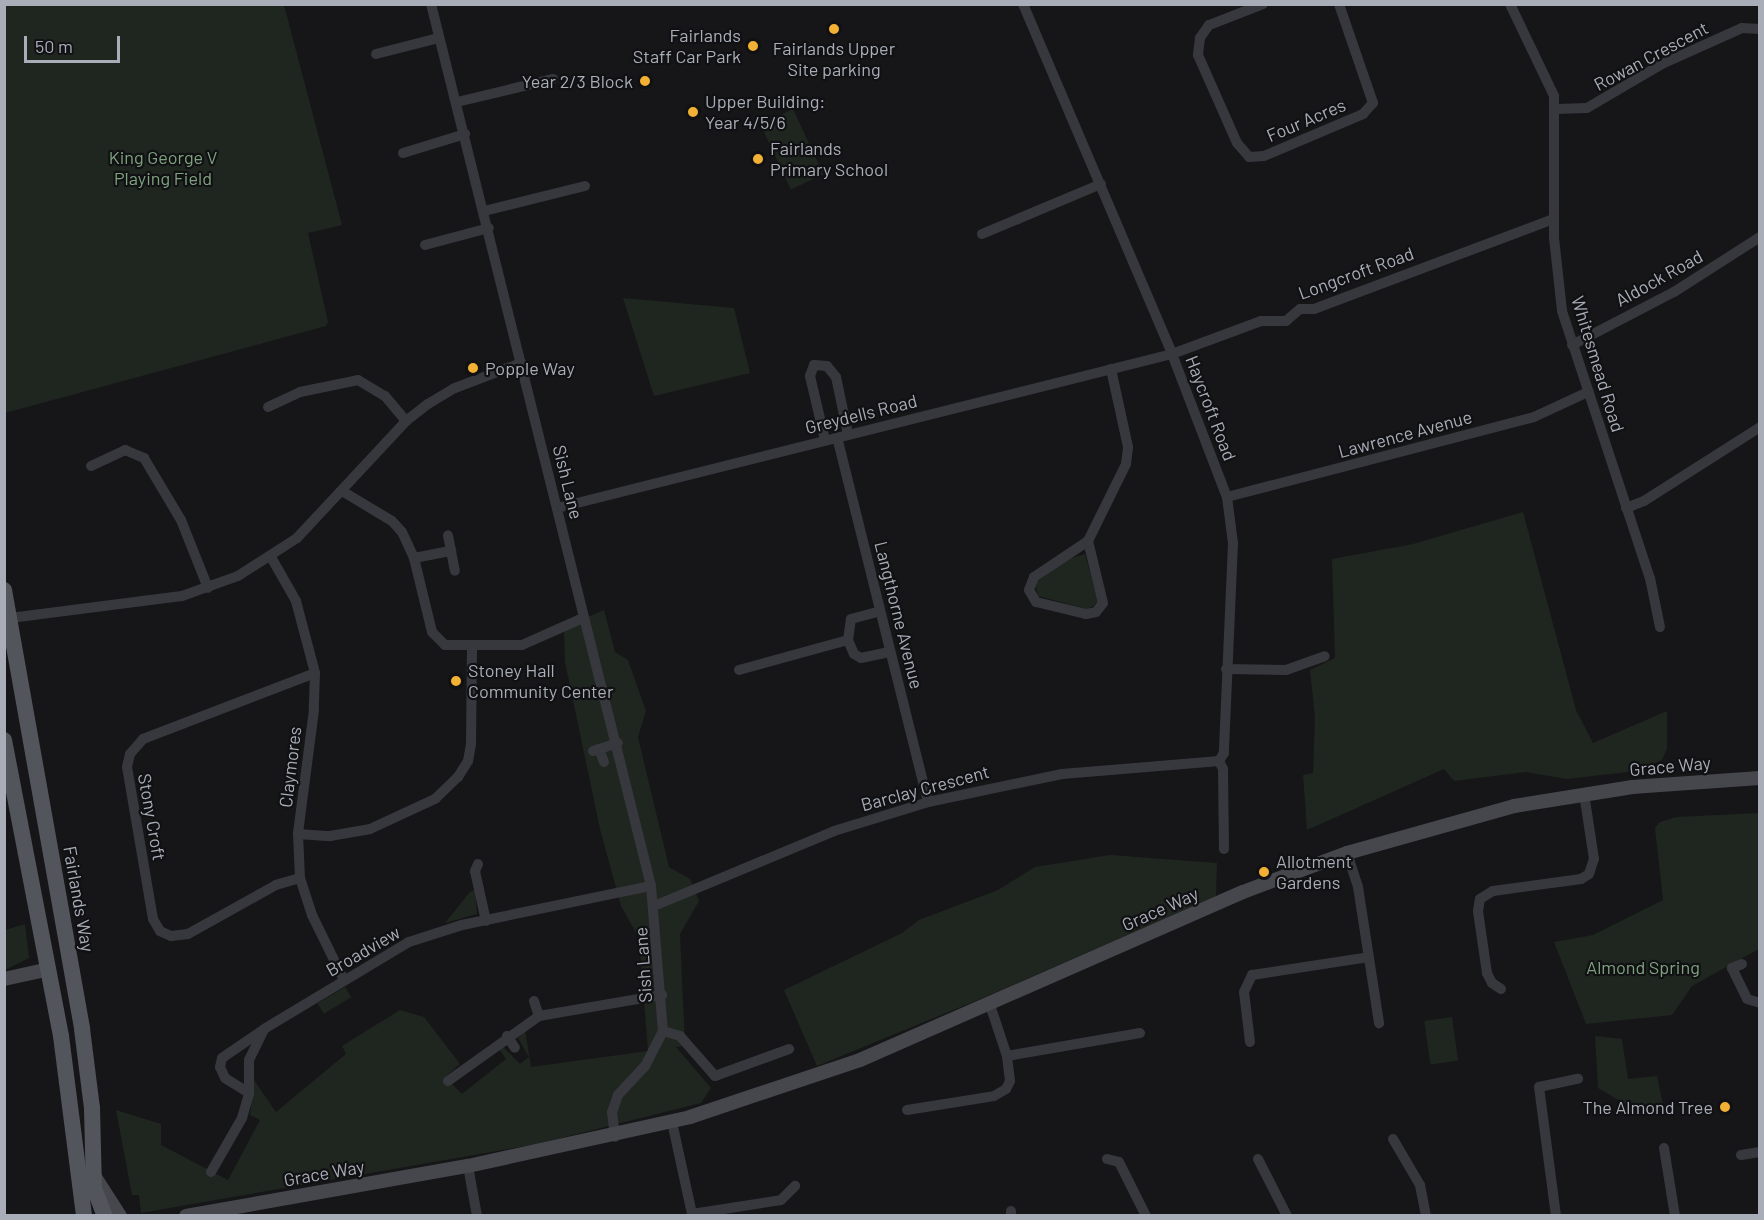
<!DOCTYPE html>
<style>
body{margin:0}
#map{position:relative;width:1764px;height:1220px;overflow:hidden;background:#161618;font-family:Barlow,sans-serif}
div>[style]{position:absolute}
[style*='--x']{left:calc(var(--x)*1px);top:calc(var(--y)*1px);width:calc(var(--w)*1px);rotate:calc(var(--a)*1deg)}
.green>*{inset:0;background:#1e261f;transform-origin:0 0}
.street>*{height:10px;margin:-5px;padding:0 5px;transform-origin:5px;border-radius:5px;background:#37383d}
.secondary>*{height:14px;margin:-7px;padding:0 7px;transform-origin:7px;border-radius:7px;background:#45474d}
.primary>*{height:16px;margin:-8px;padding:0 8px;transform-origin:8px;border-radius:8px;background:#53555c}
.dots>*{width:16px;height:16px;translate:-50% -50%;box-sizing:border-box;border:3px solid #111113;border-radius:50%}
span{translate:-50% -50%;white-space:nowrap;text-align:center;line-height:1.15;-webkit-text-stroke:4.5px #111113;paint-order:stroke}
.poi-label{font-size:18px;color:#a8adb8}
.right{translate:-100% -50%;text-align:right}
.left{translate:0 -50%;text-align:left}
.street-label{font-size:18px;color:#a8adb8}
.park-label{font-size:18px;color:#7fa381}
.frame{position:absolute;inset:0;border:6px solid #a8adb8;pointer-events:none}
.scale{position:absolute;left:24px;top:36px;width:96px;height:27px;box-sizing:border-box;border:3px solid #a8adb8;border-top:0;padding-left:8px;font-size:18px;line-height:21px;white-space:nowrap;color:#a8adb8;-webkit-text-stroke:4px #111113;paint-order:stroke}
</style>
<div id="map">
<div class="green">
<i style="clip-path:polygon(4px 5px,284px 5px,342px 225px,308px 233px,328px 322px,326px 326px,5px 413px)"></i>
<i style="left:793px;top:109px;width:72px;height:36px;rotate:65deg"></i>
<i style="clip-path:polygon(623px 298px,734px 308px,750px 373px,654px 396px)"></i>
<i style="clip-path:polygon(1523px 512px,1576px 710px,1593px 743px,1667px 711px,1667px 749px,1662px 760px,1637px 771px,1566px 779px,1526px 772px,1454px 781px,1444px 769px,1307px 830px,1303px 775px,1313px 773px,1315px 718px,1310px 670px,1335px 658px,1332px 559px,1413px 544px)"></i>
<i style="clip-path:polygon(1085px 554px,1098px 601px,1095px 605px,1087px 609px,1038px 596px,1035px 583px,1068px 559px)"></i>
<i style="clip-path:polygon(604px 610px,615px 652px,628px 660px,646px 711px,638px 737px,669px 867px,690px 879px,699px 901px,680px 934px,685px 1046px,676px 1047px,711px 1088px,701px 1103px,537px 1144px,141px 1213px,139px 1195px,132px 1195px,116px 1110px,161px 1124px,161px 1145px,228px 1180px,260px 1120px,250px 1115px,254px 1080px,276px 1112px,346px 1054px,342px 1046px,400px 1010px,424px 1017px,460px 1064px,445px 1077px,462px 1094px,506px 1059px,499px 1049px,503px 1047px,520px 1064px,529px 1057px,518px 1038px,525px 1030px,531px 1067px,648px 1051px,639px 938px,621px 906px,600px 829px,565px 662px,564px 627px)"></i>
<i style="clip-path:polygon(1759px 813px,1759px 949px,1692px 986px,1672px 1015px,1586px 1024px,1554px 942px,1593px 935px,1663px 900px,1655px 828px,1660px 822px,1676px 817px)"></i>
<i style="clip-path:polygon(1110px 855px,1217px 863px,1216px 896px,985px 997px,817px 1066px,784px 990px,902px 933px,919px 920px,998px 890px,1035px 867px)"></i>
<i style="clip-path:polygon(475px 889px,477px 914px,445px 923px,469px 893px)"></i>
<i style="clip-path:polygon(25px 924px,29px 958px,5px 970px,5px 930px)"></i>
<i style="left:345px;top:987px;width:12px;height:32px;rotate:59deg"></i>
<i style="left:1452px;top:1017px;width:44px;height:28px;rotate:82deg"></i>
<i style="clip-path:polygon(1595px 1036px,1622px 1039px,1628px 1079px,1657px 1076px,1663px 1105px,1636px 1110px,1598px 1088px)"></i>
</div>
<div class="street">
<i style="--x:431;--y:4;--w:909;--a:75.99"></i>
<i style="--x:651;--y:886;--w:145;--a:85.3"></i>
<i style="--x:663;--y:1031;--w:39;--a:117"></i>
<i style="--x:645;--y:1066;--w:40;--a:133"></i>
<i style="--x:618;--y:1095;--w:18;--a:109"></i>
<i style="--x:612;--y:1112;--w:25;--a:83"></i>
<i style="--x:1023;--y:4;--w:380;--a:66.9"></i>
<i style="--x:1172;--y:354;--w:153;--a:69"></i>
<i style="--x:1227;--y:497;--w:46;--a:82.6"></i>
<i style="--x:1233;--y:543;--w:210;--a:92.5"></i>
<i style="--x:1224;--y:753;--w:9;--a:122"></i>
<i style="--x:1263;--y:4;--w:58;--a:158.7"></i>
<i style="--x:1209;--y:25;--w:16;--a:125"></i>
<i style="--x:1200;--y:38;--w:17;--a:97"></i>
<i style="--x:1198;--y:55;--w:96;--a:66.1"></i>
<i style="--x:1237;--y:143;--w:18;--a:49"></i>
<i style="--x:1249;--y:157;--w:15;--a:-4"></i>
<i style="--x:1264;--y:156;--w:108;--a:-23"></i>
<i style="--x:1363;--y:114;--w:15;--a:-48"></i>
<i style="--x:1373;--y:103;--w:105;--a:-109"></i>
<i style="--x:1510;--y:4;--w:102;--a:64.4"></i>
<i style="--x:1554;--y:96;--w:142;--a:90"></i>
<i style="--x:1554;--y:238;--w:73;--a:83.7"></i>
<i style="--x:1562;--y:311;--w:281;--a:71.8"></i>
<i style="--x:1650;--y:578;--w:50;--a:78.5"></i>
<i style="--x:376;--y:54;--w:65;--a:-14.3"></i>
<i style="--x:457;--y:102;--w:99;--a:-13.5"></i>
<i style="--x:1556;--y:109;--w:31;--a:-2"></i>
<i style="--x:1587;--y:108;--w:87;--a:-30.4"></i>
<i style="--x:1662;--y:64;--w:88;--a:-24.2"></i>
<i style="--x:1742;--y:28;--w:18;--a:3"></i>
<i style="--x:403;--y:153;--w:65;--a:-17"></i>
<i style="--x:484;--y:211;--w:104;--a:-13.9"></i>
<i style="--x:982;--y:234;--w:129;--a:-22.8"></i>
<i style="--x:425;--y:245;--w:66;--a:-14.9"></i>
<i style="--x:1572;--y:345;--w:115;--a:-27.5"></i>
<i style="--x:1674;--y:292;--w:102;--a:-32.6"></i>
<i style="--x:268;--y:407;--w:35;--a:-25"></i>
<i style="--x:300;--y:392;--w:59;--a:-11.7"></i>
<i style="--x:358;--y:380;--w:31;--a:31"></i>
<i style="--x:385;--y:396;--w:33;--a:50"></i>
<i style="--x:837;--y:437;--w:376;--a:76"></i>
<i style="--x:825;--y:440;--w:66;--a:-103.2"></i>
<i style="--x:810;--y:376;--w:12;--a:-70"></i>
<i style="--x:814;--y:365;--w:13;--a:4"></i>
<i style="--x:827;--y:366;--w:14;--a:51"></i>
<i style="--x:836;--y:377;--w:58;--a:78.1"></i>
<i style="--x:91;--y:466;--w:38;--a:-25"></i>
<i style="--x:125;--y:450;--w:21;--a:23"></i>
<i style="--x:144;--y:458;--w:72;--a:59.2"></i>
<i style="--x:181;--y:520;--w:73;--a:68.3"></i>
<i style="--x:342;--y:491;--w:58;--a:31"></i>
<i style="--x:392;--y:521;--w:15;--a:48"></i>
<i style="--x:402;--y:532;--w:29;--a:65"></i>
<i style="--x:414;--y:558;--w:76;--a:76.3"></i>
<i style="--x:432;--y:632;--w:18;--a:45"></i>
<i style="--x:445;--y:645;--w:77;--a:0"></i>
<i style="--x:522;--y:645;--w:67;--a:-23.9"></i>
<i style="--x:1227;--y:497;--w:317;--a:-14.6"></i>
<i style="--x:1534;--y:417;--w:60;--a:-24.8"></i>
<i style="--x:557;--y:508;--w:634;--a:-14.06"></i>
<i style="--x:1172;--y:354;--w:95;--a:-20.3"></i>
<i style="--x:1261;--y:321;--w:25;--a:0"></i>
<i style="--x:1286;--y:321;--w:18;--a:-41"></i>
<i style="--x:1300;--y:309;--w:14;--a:0"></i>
<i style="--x:1314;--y:309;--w:256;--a:-20.6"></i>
<i style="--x:1626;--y:508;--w:19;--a:-21"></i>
<i style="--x:1644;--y:501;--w:138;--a:-32.5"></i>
<i style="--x:1088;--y:541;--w:65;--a:146.3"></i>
<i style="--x:1034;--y:577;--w:14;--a:111"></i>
<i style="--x:1029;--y:590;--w:14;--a:60"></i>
<i style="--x:1036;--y:602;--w:51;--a:13.5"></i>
<i style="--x:1086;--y:614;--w:10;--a:-11"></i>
<i style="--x:1096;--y:612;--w:11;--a:-52"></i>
<i style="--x:1103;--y:603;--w:64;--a:-103.6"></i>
<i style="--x:1088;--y:541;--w:86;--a:-63.7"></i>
<i style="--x:1126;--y:464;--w:17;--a:-83"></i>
<i style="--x:1128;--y:447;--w:80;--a:-102.3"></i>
<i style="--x:451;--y:551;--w:20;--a:79"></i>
<i style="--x:271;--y:557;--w:51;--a:60.4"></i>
<i style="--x:296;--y:601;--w:74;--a:75.2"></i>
<i style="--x:315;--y:673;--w:37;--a:92"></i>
<i style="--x:314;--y:710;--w:125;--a:97.4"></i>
<i style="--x:298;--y:834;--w:44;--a:87.4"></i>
<i style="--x:300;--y:878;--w:39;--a:72"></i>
<i style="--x:312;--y:915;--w:72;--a:63.8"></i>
<i style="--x:414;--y:558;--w:38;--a:-11"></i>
<i style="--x:451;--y:551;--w:16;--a:-101"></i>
<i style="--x:10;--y:618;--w:173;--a:-7.3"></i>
<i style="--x:182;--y:596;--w:59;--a:-19.7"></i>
<i style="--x:238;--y:576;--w:70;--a:-32.8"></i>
<i style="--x:297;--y:538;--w:160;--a:-47"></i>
<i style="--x:406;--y:421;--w:28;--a:-38"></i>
<i style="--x:428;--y:404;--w:31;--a:-31"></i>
<i style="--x:455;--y:388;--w:71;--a:-20.7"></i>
<i style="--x:848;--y:640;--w:15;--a:67"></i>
<i style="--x:854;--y:654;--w:8;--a:30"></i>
<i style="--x:861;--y:658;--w:30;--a:-12"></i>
<i style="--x:1226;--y:669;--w:60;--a:1"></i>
<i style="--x:1286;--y:670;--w:41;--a:-19.7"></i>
<i style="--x:739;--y:670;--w:113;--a:-15.4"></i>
<i style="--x:848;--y:640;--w:21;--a:-82"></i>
<i style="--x:851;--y:619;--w:30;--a:-15"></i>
<i style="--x:599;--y:749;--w:14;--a:69"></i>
<i style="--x:593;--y:751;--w:26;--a:-18"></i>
<i style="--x:1219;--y:761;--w:9;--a:63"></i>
<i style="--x:1223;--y:769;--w:80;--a:89.3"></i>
<i style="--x:298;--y:834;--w:32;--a:4"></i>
<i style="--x:330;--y:836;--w:41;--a:-9.9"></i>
<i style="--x:370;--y:829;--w:72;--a:-24.8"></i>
<i style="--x:435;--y:799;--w:32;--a:-44"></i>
<i style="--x:458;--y:777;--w:19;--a:-58"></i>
<i style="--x:468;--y:761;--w:17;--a:-80"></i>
<i style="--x:471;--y:744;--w:98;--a:-89.4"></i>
<i style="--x:1347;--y:853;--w:36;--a:72"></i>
<i style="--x:1358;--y:887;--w:138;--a:81.2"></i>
<i style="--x:478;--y:864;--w:8;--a:113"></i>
<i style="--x:475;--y:871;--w:51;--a:77.6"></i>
<i style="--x:300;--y:878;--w:25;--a:164"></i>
<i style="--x:276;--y:885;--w:101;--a:150.9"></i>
<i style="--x:188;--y:934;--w:17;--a:173"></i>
<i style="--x:171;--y:936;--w:12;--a:-156"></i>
<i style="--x:160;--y:931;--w:14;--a:-120"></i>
<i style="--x:153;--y:919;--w:154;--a:-99.7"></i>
<i style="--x:127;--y:767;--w:13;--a:-77"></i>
<i style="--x:130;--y:754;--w:20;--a:-49"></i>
<i style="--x:143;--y:739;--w:184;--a:-21"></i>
<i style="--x:654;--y:906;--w:195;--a:-22.6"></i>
<i style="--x:834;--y:831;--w:98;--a:-17.1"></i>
<i style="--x:928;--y:802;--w:137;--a:-11.8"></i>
<i style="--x:1062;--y:774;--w:158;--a:-4.7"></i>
<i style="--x:1742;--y:964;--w:11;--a:158"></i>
<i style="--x:1732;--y:968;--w:34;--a:64"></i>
<i style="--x:1747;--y:999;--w:14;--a:17"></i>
<i style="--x:1501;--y:989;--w:11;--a:-146"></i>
<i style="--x:1492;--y:983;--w:11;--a:-117"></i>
<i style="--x:1487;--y:973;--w:63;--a:-98.3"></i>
<i style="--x:1478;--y:911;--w:12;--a:-81"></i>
<i style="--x:1480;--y:899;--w:15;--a:-32"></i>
<i style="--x:1493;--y:891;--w:89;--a:-7.8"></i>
<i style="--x:1581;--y:879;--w:9;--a:-32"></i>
<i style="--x:1589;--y:874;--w:16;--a:-72"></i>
<i style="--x:1594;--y:859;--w:66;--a:-98.7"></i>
<i style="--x:534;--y:1001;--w:16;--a:72"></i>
<i style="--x:663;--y:1031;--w:18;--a:16"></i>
<i style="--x:680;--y:1036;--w:53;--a:48.8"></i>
<i style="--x:715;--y:1076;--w:79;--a:-20"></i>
<i style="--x:507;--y:1036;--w:14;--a:56"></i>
<i style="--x:1250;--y:1042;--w:50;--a:-96.8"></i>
<i style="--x:1244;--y:992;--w:19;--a:-65"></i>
<i style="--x:1252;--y:975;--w:118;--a:-8.7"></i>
<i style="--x:1007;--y:1056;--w:135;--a:-9.8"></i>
<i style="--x:448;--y:1081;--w:112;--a:-35.5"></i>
<i style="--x:539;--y:1016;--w:125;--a:-9.7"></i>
<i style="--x:249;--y:1093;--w:28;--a:-148"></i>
<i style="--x:225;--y:1078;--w:12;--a:-114"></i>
<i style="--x:220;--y:1067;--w:9;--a:-77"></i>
<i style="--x:222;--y:1058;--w:50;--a:-34.3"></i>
<i style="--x:907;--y:1110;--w:88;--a:-9.1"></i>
<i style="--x:994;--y:1096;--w:14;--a:-30"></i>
<i style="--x:1006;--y:1089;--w:9;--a:-63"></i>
<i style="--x:1010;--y:1081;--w:25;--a:-97"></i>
<i style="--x:1007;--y:1056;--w:54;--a:-108.4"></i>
<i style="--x:672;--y:1122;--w:94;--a:77.7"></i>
<i style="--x:692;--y:1214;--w:90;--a:-8.9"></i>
<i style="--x:781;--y:1200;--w:20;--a:-45"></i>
<i style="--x:1393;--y:1139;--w:53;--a:59.6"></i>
<i style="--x:1420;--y:1185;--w:32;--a:79"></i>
<i style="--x:1664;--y:1148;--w:69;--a:80.8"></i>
<i style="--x:1741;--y:1155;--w:19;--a:-9"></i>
<i style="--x:1107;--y:1159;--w:12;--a:14"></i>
<i style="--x:1119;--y:1162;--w:60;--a:63.4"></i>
<i style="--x:1258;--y:1159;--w:64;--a:63"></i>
<i style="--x:468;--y:1166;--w:51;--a:79.8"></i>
<i style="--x:211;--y:1172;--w:62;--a:-60.1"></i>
<i style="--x:242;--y:1118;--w:26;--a:-74"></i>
<i style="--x:249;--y:1093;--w:33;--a:-90"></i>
<i style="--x:249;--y:1060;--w:34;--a:-64"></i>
<i style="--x:264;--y:1029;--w:169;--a:-31"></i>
<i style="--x:409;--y:942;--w:56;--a:-17.8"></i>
<i style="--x:462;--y:925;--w:193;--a:-11.7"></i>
<i style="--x:1011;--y:1211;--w:5;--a:90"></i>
<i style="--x:1556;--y:1216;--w:130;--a:-97.5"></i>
<i style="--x:1539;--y:1087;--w:40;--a:-12"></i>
</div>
<div class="secondary">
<i style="--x:4;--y:979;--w:46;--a:-12.5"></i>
<i style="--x:95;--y:1177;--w:46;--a:57.3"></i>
<i style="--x:186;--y:1216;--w:286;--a:-10.1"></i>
<i style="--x:468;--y:1166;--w:227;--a:-12.4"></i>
<i style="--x:690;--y:1117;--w:179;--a:-18.5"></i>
<i style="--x:860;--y:1060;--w:418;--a:-23.7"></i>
<i style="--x:1243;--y:892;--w:111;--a:-20.6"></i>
<i style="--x:1347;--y:853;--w:173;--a:-15.7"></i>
<i style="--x:1514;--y:806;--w:120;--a:-9.1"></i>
<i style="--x:1632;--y:787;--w:128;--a:-4"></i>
</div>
<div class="primary">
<i style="--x:4;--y:590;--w:446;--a:79.9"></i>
<i style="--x:82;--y:1029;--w:80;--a:82.8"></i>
<i style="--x:92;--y:1108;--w:80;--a:88.6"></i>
<i style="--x:94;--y:1188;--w:30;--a:69"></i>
<i style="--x:4;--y:740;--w:301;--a:79.1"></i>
<i style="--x:61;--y:1036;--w:181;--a:82.7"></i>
</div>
<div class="dots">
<i style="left:834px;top:29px;background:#f2b134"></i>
<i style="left:753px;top:46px;background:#f2b134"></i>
<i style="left:645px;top:81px;background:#f2b134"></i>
<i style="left:693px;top:112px;background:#f2b134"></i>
<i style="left:758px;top:159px;background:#f2b134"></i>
<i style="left:473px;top:368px;background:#f2b134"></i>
<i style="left:456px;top:681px;background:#f2b134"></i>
<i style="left:1264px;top:872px;background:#f2b134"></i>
<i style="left:1725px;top:1107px;background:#f2b134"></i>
</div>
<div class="poi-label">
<span class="right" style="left:741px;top:46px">Fairlands<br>Staff Car Park</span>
<span style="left:834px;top:59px">Fairlands Upper<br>Site parking</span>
<span class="right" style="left:633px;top:81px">Year 2/3 Block</span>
<span class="left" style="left:705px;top:112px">Upper Building:<br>Year 4/5/6</span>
<span class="left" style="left:770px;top:159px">Fairlands<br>Primary School</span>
<span class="left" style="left:485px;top:368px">Popple Way</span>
<span class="left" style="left:468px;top:681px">Stoney Hall<br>Community Center</span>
<span class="left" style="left:1276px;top:872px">Allotment<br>Gardens</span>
<span class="right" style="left:1713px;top:1107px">The Almond Tree</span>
</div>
<div class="street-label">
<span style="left:1651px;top:56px;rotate:-28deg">Rowan Crescent</span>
<span style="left:1306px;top:120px;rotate:-23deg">Four Acres</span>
<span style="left:1356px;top:273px;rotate:-20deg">Longcroft Road</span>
<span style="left:1659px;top:278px;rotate:-29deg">Aldock Road</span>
<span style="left:1598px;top:364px;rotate:73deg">Whitesmead Road</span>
<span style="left:1211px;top:408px;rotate:69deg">Haycroft Road</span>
<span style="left:861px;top:414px;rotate:-14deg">Greydells Road</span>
<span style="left:1405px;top:434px;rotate:-15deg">Lawrence Avenue</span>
<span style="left:568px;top:482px;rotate:76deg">Sish Lane</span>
<span style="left:899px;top:615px;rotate:76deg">Langthorne Avenue</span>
<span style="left:1670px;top:766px;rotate:-5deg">Grace Way</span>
<span style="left:290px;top:767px;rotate:-83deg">Claymores</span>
<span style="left:925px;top:788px;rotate:-15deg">Barclay Crescent</span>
<span style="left:152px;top:817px;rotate:80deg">Stony Croft</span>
<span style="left:79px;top:899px;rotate:80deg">Fairlands Way</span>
<span style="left:1160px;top:909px;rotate:-24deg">Grace Way</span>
<span style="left:363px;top:951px;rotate:-30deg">Broadview</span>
<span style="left:643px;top:965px;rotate:-94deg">Sish Lane</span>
<span style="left:324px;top:1173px;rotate:-10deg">Grace Way</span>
</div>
<div class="park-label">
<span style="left:163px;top:168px">King George V<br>Playing Field</span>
<span style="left:1643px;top:967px">Almond Spring</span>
</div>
<div class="frame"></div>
<div class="scale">50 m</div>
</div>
